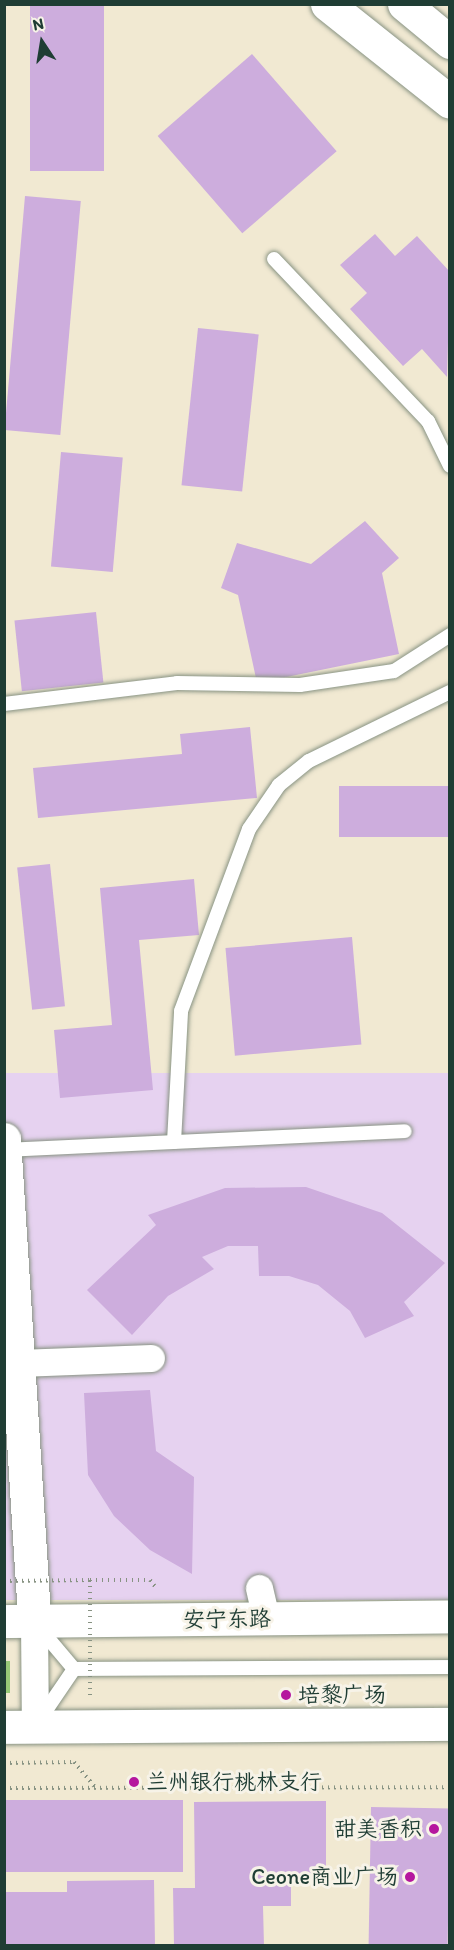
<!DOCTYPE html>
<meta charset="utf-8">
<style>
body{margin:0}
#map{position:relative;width:454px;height:1950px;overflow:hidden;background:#f1e9d2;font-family:Itim,"LXGW WenKai TC",sans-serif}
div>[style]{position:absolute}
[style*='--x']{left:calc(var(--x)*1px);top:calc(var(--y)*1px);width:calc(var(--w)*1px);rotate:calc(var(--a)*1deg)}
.built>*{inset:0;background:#e6d2f0;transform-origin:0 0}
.green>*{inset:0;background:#97c877;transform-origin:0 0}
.building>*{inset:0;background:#cdaddd;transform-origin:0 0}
.path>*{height:4px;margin-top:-2px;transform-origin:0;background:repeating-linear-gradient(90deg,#889383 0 1.5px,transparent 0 6px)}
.roads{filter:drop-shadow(0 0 2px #889383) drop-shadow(0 0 2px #889383)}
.lane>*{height:14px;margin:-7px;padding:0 7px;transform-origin:7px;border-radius:7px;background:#fff}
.street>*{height:27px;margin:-13.5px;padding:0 13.5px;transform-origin:13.5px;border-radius:13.5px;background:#fff}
.secondary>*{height:33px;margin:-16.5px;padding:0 16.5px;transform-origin:16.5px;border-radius:16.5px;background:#fff}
.highway>*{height:33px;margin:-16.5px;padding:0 16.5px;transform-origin:16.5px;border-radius:16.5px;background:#fff}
.path-bridge>*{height:4px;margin-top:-2px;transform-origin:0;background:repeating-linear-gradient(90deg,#889383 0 1.5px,transparent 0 6px)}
.dots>*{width:16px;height:16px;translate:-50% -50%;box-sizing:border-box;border:3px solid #f7f3e8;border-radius:50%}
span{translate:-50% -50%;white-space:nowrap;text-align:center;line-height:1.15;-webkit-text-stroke:6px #f7f3e8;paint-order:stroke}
.street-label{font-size:22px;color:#1f3d34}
.poi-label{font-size:22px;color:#1f3d34}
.left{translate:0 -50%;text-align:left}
.right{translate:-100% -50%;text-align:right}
.frame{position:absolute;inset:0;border:6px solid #1f3d34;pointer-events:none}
.north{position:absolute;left:12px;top:12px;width:60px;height:60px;-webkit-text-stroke:4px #f7f3e8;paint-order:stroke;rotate:348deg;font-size:16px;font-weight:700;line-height:24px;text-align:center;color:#1f3d34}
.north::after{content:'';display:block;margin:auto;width:21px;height:27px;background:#1f3d34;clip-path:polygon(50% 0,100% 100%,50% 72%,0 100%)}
</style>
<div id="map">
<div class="built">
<i style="left:449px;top:1073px;width:527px;height:445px;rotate:90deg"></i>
</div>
<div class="green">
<i style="left:4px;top:1661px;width:6px;height:32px"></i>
</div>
<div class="building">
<i style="left:30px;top:4px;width:74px;height:167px"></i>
<i style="left:252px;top:54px;width:129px;height:125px;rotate:49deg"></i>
<i style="left:25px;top:196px;width:56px;height:235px;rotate:5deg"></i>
<i style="clip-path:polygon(375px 234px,395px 256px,417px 236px,450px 272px,447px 377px,422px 349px,403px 366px,350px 309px,367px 293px,340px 265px)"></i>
<i style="left:198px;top:328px;width:61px;height:158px;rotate:6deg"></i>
<i style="left:61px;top:452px;width:62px;height:115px;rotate:5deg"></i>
<i style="clip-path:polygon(365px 521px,399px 558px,382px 573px,399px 654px,257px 683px,238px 595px,221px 588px,237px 543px,311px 564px)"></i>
<i style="left:96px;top:612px;width:71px;height:82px;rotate:84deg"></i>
<i style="clip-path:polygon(250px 727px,257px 798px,38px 818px,33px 768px,182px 754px,180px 734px)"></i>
<i style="left:450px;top:786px;width:51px;height:111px;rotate:90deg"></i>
<i style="left:50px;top:864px;width:143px;height:33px;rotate:84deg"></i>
<i style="clip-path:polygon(194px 879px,199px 935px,139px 940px,153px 1090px,60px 1098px,54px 1030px,112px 1025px,100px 888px)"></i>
<i style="left:352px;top:937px;width:108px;height:127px;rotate:85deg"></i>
<i style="clip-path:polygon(306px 1187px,382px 1213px,445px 1263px,404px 1302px,414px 1316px,365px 1338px,350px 1311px,318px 1285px,289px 1276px,259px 1276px,258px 1246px,228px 1246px,202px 1257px,214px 1269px,168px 1296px,132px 1335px,87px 1290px,156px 1225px,148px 1215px,225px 1188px)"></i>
<i style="clip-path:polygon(150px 1390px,156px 1451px,194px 1477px,192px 1574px,150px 1550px,114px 1516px,88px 1475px,84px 1393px)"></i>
<i style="left:183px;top:1800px;width:72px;height:179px;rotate:90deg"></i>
<i style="clip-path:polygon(326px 1801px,326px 1876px,291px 1876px,291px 1906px,263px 1906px,264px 1946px,174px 1946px,173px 1888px,195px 1888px,194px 1802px)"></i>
<i style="left:371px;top:1807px;width:79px;height:139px;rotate:1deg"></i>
<i style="clip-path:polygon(154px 1880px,155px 1946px,4px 1946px,4px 1892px,67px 1892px,67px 1881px)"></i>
</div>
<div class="path">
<i style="--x:90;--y:1580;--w:60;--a:0"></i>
<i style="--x:150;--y:1580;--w:11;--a:52"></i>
<i style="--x:4;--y:1763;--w:70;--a:-0.8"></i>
<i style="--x:74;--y:1762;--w:34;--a:50"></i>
<i style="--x:4;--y:1788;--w:446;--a:-0.1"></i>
</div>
<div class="roads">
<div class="lane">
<i style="--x:274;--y:259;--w:224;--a:46.5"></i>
<i style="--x:428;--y:421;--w:50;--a:63.9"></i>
<i style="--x:4;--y:704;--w:174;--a:-6.9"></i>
<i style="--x:177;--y:683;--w:123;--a:0.9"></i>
<i style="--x:300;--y:685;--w:95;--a:-8.5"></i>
<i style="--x:394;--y:671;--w:67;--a:-32.7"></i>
<i style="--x:174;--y:1142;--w:131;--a:-86.9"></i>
<i style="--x:181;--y:1011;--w:194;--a:-69.5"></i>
<i style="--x:249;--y:829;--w:53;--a:-55.7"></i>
<i style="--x:279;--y:785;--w:38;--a:-39"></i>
<i style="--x:309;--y:761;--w:157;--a:-26.1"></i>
<i style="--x:6;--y:1150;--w:399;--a:-2.7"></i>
<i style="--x:37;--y:1625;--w:57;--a:49.9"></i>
<i style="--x:74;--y:1669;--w:376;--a:-0.3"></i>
<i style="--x:38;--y:1722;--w:64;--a:-55.8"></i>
</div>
<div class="street">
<i style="--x:19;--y:1363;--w:132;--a:-2.2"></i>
<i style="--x:259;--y:1588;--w:31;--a:77"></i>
<i style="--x:34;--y:1621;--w:107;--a:89.5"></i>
</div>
<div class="secondary">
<i style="--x:4;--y:1139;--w:483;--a:86.4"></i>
<i style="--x:4;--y:1621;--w:446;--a:-0.6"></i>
<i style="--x:4;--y:1727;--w:446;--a:-0.4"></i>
</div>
<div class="highway">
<i style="--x:327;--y:4;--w:157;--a:38.5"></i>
<i style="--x:404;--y:4;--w:60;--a:39.6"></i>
</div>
</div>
<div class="path-bridge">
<i style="--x:4;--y:1581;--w:86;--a:-0.7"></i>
<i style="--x:90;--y:1580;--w:118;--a:90"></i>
</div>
<div class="dots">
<i style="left:286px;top:1695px;background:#b5179e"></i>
<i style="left:134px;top:1782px;background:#b5179e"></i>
<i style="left:434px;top:1829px;background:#b5179e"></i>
<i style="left:410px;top:1877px;background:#b5179e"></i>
</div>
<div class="street-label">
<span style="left:227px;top:1619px;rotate:-1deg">安宁东路</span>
</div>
<div class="poi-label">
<span class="left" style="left:298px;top:1695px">培黎广场</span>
<span class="left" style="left:146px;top:1782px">兰州银行桃林支行</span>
<span class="right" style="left:422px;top:1829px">甜美香积</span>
<span class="right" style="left:398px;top:1877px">Ceone商业广场</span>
</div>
<div class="frame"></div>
<div class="north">N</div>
</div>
